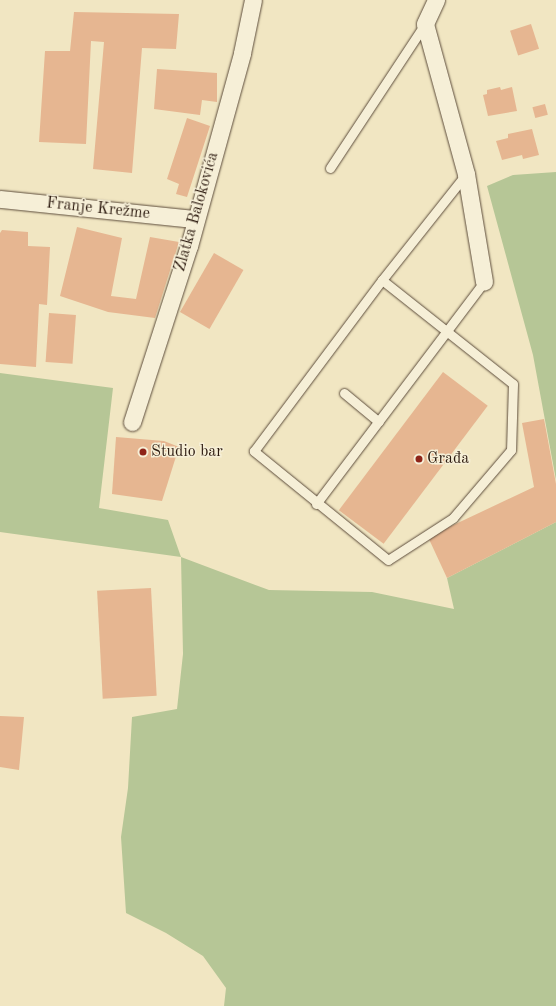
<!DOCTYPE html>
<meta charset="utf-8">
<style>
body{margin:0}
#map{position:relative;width:556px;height:1006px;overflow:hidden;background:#f1e6c2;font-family:"Old Standard TT",serif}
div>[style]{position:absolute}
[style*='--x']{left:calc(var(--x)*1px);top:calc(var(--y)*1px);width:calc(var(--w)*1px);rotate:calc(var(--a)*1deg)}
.green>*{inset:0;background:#b6c696}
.building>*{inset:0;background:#e6b691;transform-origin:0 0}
.roads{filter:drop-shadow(0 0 1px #5d4d3c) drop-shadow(0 0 1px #5d4d3c)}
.service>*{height:9px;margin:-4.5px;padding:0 4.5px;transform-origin:4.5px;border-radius:4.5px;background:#f6efd7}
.minor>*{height:17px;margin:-8.5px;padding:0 8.5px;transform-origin:8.5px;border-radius:8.5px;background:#f6efd7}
.dots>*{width:11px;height:11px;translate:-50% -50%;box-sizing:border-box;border:2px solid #f6efd7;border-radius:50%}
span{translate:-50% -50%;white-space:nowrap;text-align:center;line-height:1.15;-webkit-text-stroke:3px #f6efd7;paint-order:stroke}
.street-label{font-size:16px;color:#2c1a0f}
.poi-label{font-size:16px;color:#2c1a0f}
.left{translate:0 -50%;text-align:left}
</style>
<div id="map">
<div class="green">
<i style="clip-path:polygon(556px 172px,556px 480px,533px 355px,487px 186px,513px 175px)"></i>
<i style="clip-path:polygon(0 373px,113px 388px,99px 508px,168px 520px,181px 557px,269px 590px,372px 592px,454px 609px,447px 578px,556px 522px,556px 1006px,224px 1006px,226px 988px,203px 956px,166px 933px,126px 913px,121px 837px,128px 788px,132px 717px,177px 709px,183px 654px,181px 557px,0 532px)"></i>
</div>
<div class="building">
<i style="clip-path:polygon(74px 12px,179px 14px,176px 49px,142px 48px,132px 173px,93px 169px,104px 42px,91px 41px,86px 144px,39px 142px,45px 51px,70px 51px)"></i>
<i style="left:531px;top:24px;width:26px;height:22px;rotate:72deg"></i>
<i style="clip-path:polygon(157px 69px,217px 73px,217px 102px,202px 100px,200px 115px,154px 109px)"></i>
<i style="clip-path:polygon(500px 87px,501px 90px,512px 87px,517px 111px,488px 116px,483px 95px,487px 94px,487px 90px)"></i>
<i style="left:545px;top:104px;width:11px;height:13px;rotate:75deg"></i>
<i style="clip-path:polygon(187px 118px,210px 126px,187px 197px,176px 194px,179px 184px,167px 179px)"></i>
<i style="clip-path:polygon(532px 129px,539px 155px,523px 159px,522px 155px,502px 160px,496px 141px,508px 138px,508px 134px)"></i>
<i style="clip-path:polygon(77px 227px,122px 238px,111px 296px,136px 299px,150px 237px,179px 242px,155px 318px,108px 312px,60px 296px)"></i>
<i style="clip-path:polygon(2px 230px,28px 232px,28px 246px,50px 247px,47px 305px,39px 304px,36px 367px,0 364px,0 233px)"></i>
<i style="left:214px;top:253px;width:34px;height:68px;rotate:30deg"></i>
<i style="left:49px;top:313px;width:27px;height:49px;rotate:4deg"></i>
<i style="left:443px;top:372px;width:56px;height:173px;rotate:37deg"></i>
<i style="clip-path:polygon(544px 419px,556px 484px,556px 522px,447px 578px,428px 537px,534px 487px,522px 423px)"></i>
<i style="clip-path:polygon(116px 437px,164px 441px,179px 447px,162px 501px,112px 494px)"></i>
<i style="left:151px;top:588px;width:108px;height:54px;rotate:87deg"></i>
<i style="clip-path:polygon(0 716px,24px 717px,19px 770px,0 767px)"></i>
</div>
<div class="roads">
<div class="service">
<i style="--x:330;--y:168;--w:173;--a:-56.6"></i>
<i style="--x:382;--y:280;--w:167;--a:38.4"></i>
<i style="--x:513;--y:384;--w:66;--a:91.7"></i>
<i style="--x:511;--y:450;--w:89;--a:130.5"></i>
<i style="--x:453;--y:518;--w:77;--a:147.1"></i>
<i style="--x:388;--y:560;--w:173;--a:-140.9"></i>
<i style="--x:254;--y:451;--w:214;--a:-53.2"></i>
<i style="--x:382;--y:280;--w:135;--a:-51.6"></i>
<i style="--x:344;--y:393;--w:45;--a:39.6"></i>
<i style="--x:316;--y:504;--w:278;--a:-52.9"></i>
</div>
<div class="minor">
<i style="--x:436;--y:0;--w:26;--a:115"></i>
<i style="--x:425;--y:24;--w:156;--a:74.7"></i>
<i style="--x:466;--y:174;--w:109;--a:80.5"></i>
<i style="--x:0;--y:199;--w:196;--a:5.9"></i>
<i style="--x:132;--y:422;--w:185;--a:-72.1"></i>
<i style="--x:189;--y:246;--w:200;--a:-74.6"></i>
<i style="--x:242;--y:53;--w:54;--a:-78.3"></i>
</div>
</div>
<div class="dots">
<i style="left:143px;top:452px;background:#8f2418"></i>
<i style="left:419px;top:459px;background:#8f2418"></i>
</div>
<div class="street-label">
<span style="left:98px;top:209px;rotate:6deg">Franje Krežme</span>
<span style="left:197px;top:212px;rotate:-74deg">Zlatka Balokovića</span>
</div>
<div class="poi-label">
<span class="left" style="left:151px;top:452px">Studio bar</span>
<span class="left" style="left:427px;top:459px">Građa</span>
</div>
</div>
